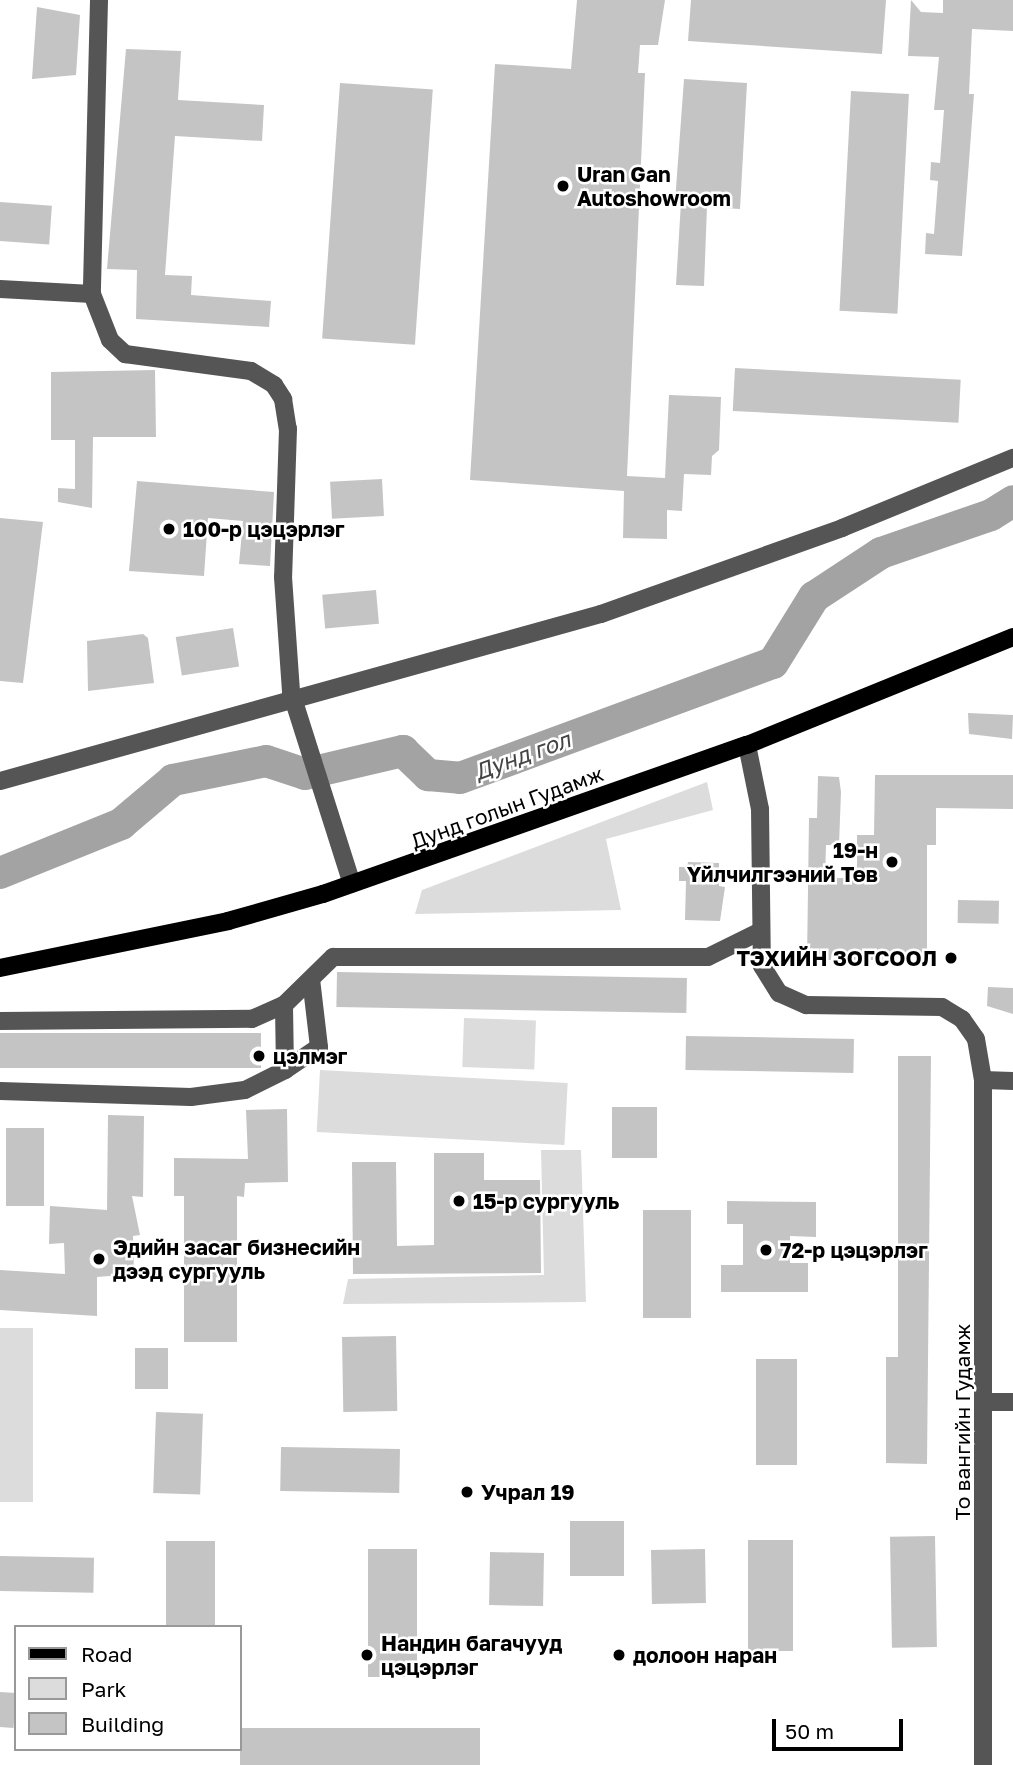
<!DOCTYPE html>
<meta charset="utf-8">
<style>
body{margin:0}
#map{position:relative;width:1013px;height:1765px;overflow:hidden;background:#fff;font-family:"Golos Text",sans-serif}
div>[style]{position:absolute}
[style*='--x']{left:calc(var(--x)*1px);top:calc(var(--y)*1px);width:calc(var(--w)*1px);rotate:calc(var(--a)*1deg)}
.green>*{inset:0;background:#dcdcdc;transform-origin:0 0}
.river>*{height:32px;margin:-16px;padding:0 16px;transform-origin:16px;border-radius:16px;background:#a3a3a3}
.building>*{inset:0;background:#c4c4c4;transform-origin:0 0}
.minor>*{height:18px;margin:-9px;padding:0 9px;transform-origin:9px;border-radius:9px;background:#555}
.major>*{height:18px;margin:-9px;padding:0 9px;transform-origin:9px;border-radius:9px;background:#000}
.dots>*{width:19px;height:19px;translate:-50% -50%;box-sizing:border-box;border:4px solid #fff;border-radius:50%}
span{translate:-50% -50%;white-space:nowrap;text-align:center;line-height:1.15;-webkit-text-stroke:5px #fff;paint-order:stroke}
.poi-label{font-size:21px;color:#000;font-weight:700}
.left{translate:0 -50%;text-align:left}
.right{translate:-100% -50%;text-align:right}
.street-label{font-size:21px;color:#000}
.water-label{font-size:23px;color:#444;font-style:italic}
.legend{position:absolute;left:14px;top:1625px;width:228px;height:126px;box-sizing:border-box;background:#fff;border:2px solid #999;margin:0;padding:9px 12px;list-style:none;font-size:21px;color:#000}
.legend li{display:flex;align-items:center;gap:14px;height:35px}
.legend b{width:35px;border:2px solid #999}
.scale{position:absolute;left:772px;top:1719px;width:131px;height:32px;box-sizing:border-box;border:4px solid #000;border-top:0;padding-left:9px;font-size:21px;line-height:24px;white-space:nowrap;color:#000;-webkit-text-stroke:5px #fff;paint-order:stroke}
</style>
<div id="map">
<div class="green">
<i style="clip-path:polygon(707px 782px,713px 810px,606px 839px,621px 910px,415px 914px,422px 890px)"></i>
<i style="left:464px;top:1018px;width:72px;height:49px;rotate:2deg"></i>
<i style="left:320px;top:1070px;width:248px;height:62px;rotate:3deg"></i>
<i style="clip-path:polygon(541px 1150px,581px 1150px,586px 1302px,343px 1304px,348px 1279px,544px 1275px)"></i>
<i style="left:0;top:1328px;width:33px;height:174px"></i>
</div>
<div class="river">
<i style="--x:0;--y:873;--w:131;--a:-22"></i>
<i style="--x:121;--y:824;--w:68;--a:-40.2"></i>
<i style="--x:173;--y:780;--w:95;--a:-11.5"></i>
<i style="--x:266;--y:761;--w:41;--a:18.4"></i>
<i style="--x:305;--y:774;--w:101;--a:-13.2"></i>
<i style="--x:403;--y:751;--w:35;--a:44"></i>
<i style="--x:428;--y:775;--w:32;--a:5"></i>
<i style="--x:460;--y:778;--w:333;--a:-20.2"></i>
<i style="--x:773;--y:663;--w:78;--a:-58.2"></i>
<i style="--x:814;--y:597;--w:80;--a:-33.3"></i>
<i style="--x:881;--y:553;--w:116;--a:-19.1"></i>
<i style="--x:991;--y:515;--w:26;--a:-32"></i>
</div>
<div class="building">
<i style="clip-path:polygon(577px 0,665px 0,658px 45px,640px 45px,638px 73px,645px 73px,627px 476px,665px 478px,669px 395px,721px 397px,719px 450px,712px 456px,711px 475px,684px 474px,682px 511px,667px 510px,667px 539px,623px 538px,624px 491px,470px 480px,495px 64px,571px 69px)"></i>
<i style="clip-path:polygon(691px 0,886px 0,882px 54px,688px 41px)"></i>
<i style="clip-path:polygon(911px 0,921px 12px,943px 13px,943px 0,1013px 0,1013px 31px,972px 29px,969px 94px,974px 94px,962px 256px,925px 254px,926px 233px,934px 234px,938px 181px,930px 180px,931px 162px,940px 163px,944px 110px,934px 110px,939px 57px,908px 56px)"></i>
<i style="clip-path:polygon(37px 7px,80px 15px,76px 75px,32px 79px)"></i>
<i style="clip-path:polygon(126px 49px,181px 51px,178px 100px,264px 105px,262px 141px,175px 136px,165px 275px,192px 276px,191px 295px,271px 301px,269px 327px,136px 319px,137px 270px,107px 269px)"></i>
<i style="clip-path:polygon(684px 79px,747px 83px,740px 209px,707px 207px,704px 286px,676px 285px,681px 202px,675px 202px)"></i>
<i style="left:340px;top:83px;width:93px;height:256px;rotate:4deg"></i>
<i style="left:851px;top:91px;width:58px;height:220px;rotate:3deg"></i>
<i style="left:0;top:202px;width:52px;height:39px;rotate:4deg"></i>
<i style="left:735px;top:368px;width:226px;height:43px;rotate:3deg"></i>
<i style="clip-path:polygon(155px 370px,156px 437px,93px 437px,92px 508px,58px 502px,58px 488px,75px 489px,75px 440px,51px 440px,51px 372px)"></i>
<i style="left:382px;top:479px;width:37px;height:52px;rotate:87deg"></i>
<i style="clip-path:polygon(137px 481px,274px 492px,270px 566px,239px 564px,243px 521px,208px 518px,204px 576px,129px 571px)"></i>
<i style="clip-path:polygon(0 518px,43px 522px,23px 683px,0 681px)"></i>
<i style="left:376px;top:590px;width:34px;height:54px;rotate:85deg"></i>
<i style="left:233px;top:628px;width:39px;height:58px;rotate:81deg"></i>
<i style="clip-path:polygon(143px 634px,148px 638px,154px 683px,88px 691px,87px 641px)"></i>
<i style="clip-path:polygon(968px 713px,1013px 715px,1012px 739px,969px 734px)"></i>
<i style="clip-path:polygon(875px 775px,1013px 775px,1013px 809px,936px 808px,936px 845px,927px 845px,927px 953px,887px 953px,887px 960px,807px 960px,809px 818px,817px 818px,818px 776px,839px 777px,841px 792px,839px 845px,826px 845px,825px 878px,857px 878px,857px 835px,874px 835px)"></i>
<i style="clip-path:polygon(688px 862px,719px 863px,719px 886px,725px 887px,720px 921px,685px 920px,686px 881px,679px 881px,679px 867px,687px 867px)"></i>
<i style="left:958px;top:900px;width:41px;height:23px;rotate:1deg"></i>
<i style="left:337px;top:972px;width:350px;height:35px;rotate:1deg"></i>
<i style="clip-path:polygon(988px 987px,1013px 988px,1013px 1014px,987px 1006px)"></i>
<i style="left:0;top:1033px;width:261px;height:35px"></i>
<i style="left:686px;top:1036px;width:168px;height:34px;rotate:1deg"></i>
<i style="clip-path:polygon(898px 1056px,931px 1056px,927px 1464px,886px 1463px,886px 1357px,898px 1357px)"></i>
<i style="left:612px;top:1107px;width:45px;height:51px"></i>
<i style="clip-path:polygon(287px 1109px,288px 1182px,245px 1183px,244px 1197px,237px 1196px,237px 1342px,184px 1342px,184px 1196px,174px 1196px,174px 1158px,248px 1159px,246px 1110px)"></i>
<i style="clip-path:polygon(108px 1115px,144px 1116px,143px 1197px,132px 1196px,140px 1235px,133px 1236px,134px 1274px,97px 1277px,97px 1316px,0 1310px,0 1270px,65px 1274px,64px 1243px,49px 1244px,50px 1206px,107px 1210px)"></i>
<i style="left:6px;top:1128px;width:38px;height:78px"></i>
<i style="clip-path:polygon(434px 1153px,484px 1153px,484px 1180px,540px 1180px,541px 1273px,353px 1274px,352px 1162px,396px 1162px,397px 1246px,434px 1245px)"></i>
<i style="clip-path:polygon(727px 1201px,816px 1202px,816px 1237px,790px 1236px,790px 1263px,808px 1263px,808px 1292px,721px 1292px,721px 1265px,743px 1265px,743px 1224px,727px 1224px)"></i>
<i style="left:643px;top:1210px;width:48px;height:108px"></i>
<i style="left:396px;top:1336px;width:75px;height:54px;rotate:89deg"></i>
<i style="left:135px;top:1348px;width:33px;height:41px"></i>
<i style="left:756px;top:1359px;width:41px;height:106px"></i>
<i style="left:156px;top:1412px;width:47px;height:81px;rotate:2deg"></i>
<i style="left:281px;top:1447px;width:119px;height:44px;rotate:1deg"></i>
<i style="left:570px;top:1521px;width:54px;height:55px"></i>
<i style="left:935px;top:1536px;width:111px;height:45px;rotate:89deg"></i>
<i style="left:748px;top:1540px;width:45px;height:111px"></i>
<i style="left:166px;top:1541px;width:49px;height:86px"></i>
<i style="left:368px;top:1549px;width:49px;height:128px"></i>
<i style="left:705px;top:1549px;width:54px;height:54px;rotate:89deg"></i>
<i style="left:544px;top:1553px;width:53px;height:54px;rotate:91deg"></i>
<i style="left:0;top:1556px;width:94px;height:35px;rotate:1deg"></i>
<i style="left:0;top:1692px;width:16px;height:35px;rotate:4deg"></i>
<i style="left:240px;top:1728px;width:240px;height:37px"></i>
</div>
<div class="minor">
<i style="--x:99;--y:0;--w:294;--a:91.4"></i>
<i style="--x:92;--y:294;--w:49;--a:68.6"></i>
<i style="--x:110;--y:340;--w:21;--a:43"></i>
<i style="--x:125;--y:354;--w:127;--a:7.7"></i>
<i style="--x:251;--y:371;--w:27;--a:31"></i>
<i style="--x:274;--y:385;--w:17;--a:57"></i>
<i style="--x:283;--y:399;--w:30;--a:81"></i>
<i style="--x:288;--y:429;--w:148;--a:91.9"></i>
<i style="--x:283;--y:577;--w:115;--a:86"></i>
<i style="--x:291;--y:692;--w:201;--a:72.4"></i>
<i style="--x:0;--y:289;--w:92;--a:3.1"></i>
<i style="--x:747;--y:745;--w:65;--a:78.5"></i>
<i style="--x:760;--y:809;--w:157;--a:89.3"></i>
<i style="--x:762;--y:966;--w:32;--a:58"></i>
<i style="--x:779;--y:993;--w:30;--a:24"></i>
<i style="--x:806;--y:1005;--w:136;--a:0.8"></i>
<i style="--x:942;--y:1007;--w:23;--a:31"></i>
<i style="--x:962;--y:1019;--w:24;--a:55"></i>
<i style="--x:976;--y:1039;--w:42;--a:80.3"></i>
<i style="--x:983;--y:1080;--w:685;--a:90"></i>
<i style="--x:0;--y:781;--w:624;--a:-15.53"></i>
<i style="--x:601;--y:614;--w:256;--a:-19.6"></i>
<i style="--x:842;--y:528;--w:185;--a:-22.3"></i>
<i style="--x:0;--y:1021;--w:252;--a:-0.5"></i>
<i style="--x:252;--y:1019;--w:35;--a:-24"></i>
<i style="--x:284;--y:1005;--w:69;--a:-44.4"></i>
<i style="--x:333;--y:957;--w:375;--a:0"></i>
<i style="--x:708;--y:957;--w:57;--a:-26.1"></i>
<i style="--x:285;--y:1070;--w:41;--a:-34.1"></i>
<i style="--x:319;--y:1047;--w:68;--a:-96.7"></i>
<i style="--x:983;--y:1080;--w:30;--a:2"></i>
<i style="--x:0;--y:1091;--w:191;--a:1.8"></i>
<i style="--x:191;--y:1097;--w:54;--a:-7.4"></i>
<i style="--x:245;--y:1090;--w:45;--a:-26.6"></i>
<i style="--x:285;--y:1070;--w:65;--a:-90.9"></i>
<i style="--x:986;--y:1402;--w:27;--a:0"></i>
</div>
<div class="major">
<i style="--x:0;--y:968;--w:233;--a:-11.6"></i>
<i style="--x:228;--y:921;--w:99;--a:-15.9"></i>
<i style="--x:323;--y:894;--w:449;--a:-19.4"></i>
<i style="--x:747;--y:745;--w:287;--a:-22.1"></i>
</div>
<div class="dots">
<i style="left:563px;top:186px;background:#000"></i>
<i style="left:169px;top:529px;background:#000"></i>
<i style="left:892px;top:862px;background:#000"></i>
<i style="left:951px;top:958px;background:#000"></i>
<i style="left:259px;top:1056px;background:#000"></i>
<i style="left:459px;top:1201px;background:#000"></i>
<i style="left:766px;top:1250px;background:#000"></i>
<i style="left:99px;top:1259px;background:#000"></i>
<i style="left:467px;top:1492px;background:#000"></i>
<i style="left:367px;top:1655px;background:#000"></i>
<i style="left:619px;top:1655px;background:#000"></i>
</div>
<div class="poi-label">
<span class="left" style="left:577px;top:186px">Uran Gan<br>Autoshowroom</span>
<span class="left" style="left:183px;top:529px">100-р цэцэрлэг</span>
<span class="right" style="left:878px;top:862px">19-н<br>Үйлчилгээний Төв</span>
<span class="right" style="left:937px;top:958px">ТЭХИЙН ЗОГСООЛ</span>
<span class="left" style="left:273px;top:1056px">цэлмэг</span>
<span class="left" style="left:473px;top:1201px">15-р сургууль</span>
<span class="left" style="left:113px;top:1259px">Эдийн засаг бизнесийн<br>дээд сургууль</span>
<span class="left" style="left:780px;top:1250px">72-р цэцэрлэг</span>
<span class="left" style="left:481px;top:1492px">Учрал 19</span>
<span class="left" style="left:381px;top:1655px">Нандин багачууд<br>цэцэрлэг</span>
<span class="left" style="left:633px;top:1655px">долоон наран</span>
</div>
<div class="street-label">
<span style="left:507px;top:807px;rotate:-20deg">Дунд голын Гудамж</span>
<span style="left:962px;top:1422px;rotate:-90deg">То вангийн Гудамж</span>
</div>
<div class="water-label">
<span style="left:522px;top:755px;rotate:-20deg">Дунд гол</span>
</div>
<ul class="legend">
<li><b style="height:9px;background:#000"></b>Road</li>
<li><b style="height:19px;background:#dcdcdc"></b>Park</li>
<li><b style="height:19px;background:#c4c4c4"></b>Building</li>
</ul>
<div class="scale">50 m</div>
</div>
